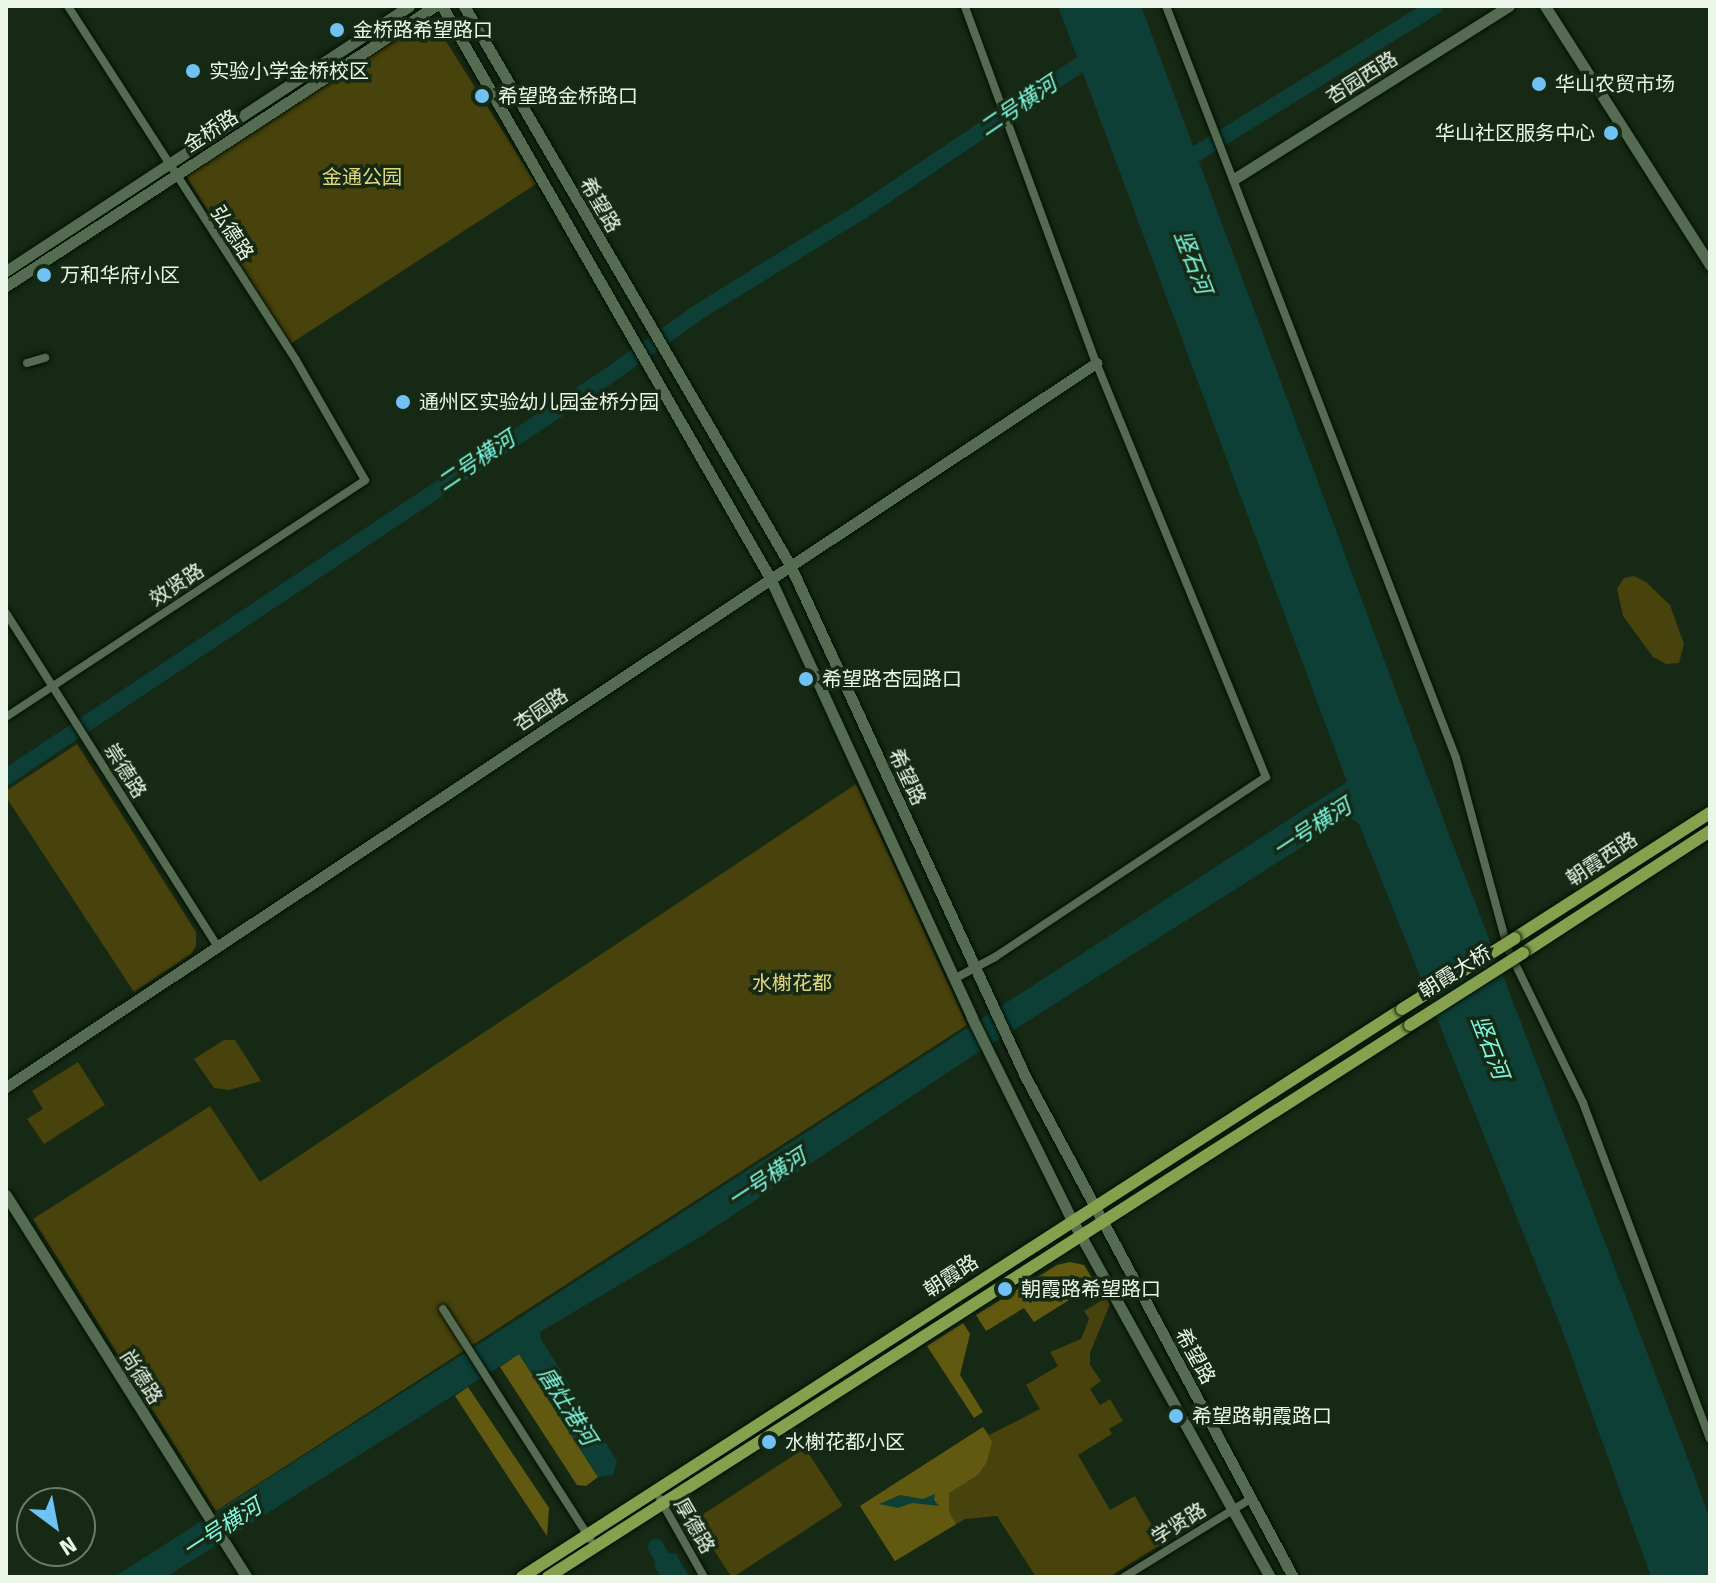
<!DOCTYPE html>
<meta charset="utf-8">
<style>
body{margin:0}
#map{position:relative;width:1716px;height:1583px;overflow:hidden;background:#162914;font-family:"Fira Sans","Noto Sans SC",sans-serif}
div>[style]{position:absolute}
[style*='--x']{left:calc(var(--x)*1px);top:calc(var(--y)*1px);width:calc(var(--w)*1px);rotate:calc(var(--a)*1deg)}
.green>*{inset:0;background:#48420c;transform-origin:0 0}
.forest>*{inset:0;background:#615910}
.water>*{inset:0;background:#0d3f37}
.river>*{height:16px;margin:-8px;padding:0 8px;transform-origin:8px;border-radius:8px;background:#0d3f37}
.roads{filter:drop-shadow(0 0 2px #021101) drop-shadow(0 0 2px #021101)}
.street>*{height:8px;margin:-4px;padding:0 4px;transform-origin:4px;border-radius:4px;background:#556b52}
.secondary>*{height:11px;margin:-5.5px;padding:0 5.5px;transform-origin:5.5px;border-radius:5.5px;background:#556b52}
.primary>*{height:12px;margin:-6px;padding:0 6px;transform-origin:6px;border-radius:6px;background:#86a14e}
.bridges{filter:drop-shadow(0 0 2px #021101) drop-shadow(0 0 2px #021101)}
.primary-bridge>*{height:12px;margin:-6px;padding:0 6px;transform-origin:6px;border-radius:6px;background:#86a14e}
.dots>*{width:22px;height:22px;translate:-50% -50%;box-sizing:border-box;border:4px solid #162914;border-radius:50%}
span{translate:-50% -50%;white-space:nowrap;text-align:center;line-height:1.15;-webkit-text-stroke:7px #162914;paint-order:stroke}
.poi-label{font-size:20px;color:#eaf6e8}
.left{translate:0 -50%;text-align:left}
.right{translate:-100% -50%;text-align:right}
.street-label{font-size:20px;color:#eaf6e8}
.park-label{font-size:20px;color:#e4da79}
.water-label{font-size:22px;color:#7bfae3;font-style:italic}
.frame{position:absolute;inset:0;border:8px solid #eaf6e8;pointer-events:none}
.north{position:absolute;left:16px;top:1487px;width:80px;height:80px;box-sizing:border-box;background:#162914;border:2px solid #6b7b69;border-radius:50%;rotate:148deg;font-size:22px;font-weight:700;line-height:32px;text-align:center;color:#eaf6e8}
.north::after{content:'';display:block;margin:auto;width:28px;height:36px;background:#70c2f4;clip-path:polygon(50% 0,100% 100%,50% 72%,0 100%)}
</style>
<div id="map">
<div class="green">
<i style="clip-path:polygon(412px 25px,437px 27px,536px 184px,290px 344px,185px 174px)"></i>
<i style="clip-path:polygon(1634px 576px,1646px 582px,1670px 605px,1684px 644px,1679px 663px,1666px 664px,1653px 657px,1623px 616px,1617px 589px,1624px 578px)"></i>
<i style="clip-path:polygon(77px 744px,196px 932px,196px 946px,191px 954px,134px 992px,6px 797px,6px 791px)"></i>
<i style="clip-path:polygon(856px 784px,967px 1025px,216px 1511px,33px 1219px,210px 1106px,260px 1182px)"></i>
<i style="clip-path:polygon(224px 1040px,235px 1040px,261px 1081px,229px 1090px,214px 1088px,194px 1059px)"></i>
<i style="clip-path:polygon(78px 1062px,105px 1105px,44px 1144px,27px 1119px,43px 1109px,32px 1091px)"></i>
<i style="clip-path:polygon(1106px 1298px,1110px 1304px,1090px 1353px,1090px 1365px,1101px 1381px,1090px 1389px,1100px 1405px,1110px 1399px,1123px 1421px,1109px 1429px,1112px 1434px,1078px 1455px,1110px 1510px,1135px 1496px,1162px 1544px,1109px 1577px,1036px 1577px,997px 1516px,965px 1519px,895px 1561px,860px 1506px,983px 1427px,989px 1435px,1040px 1409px,1026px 1385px,1058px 1366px,1050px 1352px,1081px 1339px,1089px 1319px,1084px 1311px)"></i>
<i style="left:805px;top:1448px;width:69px;height:132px;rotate:57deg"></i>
</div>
<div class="forest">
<i style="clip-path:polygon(1070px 1262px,1084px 1265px,1100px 1291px,1087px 1299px,1082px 1292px,1034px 1322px,1024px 1308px,986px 1331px,976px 1315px,1057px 1265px)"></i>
<i style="clip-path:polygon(963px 1323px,970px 1334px,960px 1375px,983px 1412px,974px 1418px,927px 1346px)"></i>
<i style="clip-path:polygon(519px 1354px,598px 1477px,586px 1486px,577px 1485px,500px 1367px)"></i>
<i style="clip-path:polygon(468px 1387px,549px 1508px,547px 1536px,455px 1396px)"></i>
<i style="clip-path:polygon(983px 1427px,992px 1442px,987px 1462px,978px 1475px,949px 1493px,949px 1512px,956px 1524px,895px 1561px,860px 1506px)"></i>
</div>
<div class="water">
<i style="clip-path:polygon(1058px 6px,1141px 6px,1450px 837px,1697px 1483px,1710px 1520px,1710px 1577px,1651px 1577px,1561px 1327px,1359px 824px,1349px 817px,971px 1057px,700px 1237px,540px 1332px,541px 1339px,617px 1461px,613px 1475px,598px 1477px,519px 1354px,166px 1577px,114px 1577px,521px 1317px,1347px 782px)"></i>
<i style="clip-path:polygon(935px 1494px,934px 1500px,939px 1506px,912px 1503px,898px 1508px,879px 1504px,900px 1495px,923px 1499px)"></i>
<i style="clip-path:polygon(659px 1553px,676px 1554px,689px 1577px,661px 1577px,654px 1565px)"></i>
</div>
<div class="river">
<i style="--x:1178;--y:165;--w:302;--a:-31.7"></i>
<i style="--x:6;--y:777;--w:722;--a:-33.65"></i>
<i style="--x:607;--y:377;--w:114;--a:-35.4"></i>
<i style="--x:700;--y:311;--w:190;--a:-31.7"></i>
<i style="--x:862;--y:211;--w:280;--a:-33.9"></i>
<i style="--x:656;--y:1547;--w:34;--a:60"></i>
</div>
<div class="roads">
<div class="street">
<i style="--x:1166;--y:6;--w:806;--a:68.91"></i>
<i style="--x:1456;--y:758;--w:198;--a:74.8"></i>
<i style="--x:1508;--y:949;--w:171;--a:64"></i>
<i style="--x:1583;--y:1103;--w:359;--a:69.3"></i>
<i style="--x:27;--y:363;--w:19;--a:-16"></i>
<i style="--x:6;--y:613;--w:396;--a:57.6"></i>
<i style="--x:6;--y:717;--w:430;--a:-33.4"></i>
<i style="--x:365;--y:480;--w:138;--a:-119.9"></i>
<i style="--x:296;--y:360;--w:421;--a:-122.8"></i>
<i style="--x:954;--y:979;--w:47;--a:-28.2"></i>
<i style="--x:995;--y:957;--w:325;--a:-33.6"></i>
<i style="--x:1266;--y:777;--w:448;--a:-112.3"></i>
<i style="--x:1096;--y:363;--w:380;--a:-110.2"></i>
<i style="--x:443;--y:1309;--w:273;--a:57.4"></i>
<i style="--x:660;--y:1499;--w:90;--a:60.6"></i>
<i style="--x:1124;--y:1577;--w:150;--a:-31.7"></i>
</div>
<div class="secondary">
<i style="--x:442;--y:6;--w:659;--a:60.17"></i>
<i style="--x:770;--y:578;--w:484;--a:65.3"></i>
<i style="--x:972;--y:1018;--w:225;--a:63.7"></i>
<i style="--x:1072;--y:1220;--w:408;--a:61"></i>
<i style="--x:464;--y:6;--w:647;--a:59.75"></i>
<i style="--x:790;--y:565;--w:562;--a:65.3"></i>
<i style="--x:1025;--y:1076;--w:568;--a:61.86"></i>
<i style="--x:1545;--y:6;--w:307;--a:57.5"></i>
<i style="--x:1234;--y:179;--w:325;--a:-32.2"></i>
<i style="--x:6;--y:271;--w:482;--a:-33.3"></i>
<i style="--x:6;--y:286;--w:512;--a:-33.13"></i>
<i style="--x:6;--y:1087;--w:1309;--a:-33.59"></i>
<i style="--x:6;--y:1195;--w:452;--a:57.8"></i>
</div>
<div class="primary">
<i style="--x:1515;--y:938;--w:232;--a:-32.7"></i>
<i style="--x:1523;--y:953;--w:223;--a:-33.1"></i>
<i style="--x:522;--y:1577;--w:1047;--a:-32.84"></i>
<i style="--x:548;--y:1577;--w:1024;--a:-32.63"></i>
</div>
</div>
<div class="bridges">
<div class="primary-bridge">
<i style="--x:1402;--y:1009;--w:133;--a:-32.1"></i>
<i style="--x:1410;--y:1025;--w:134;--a:-32.5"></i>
</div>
</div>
<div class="dots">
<i style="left:337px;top:30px;background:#70c2f4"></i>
<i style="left:193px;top:71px;background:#70c2f4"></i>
<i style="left:1539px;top:84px;background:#70c2f4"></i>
<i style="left:482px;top:96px;background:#70c2f4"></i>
<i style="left:1611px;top:133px;background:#70c2f4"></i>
<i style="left:44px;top:275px;background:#70c2f4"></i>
<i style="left:403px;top:402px;background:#70c2f4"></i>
<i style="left:806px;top:679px;background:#70c2f4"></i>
<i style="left:1005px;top:1289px;background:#70c2f4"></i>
<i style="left:1176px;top:1416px;background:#70c2f4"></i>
<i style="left:769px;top:1442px;background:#70c2f4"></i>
</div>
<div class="poi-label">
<span class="left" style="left:353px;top:30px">金桥路希望路口</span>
<span class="left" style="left:209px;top:71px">实验小学金桥校区</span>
<span class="left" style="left:1555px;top:84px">华山农贸市场</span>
<span class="left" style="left:498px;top:96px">希望路金桥路口</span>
<span class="right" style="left:1595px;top:133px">华山社区服务中心</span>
<span class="left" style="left:60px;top:275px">万和华府小区</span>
<span class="left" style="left:419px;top:402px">通州区实验幼儿园金桥分园</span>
<span class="left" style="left:822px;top:679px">希望路杏园路口</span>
<span class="left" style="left:1021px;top:1289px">朝霞路希望路口</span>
<span class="left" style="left:1192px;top:1416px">希望路朝霞路口</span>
<span class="left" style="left:785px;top:1442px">水榭花都小区</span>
</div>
<div class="street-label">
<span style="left:1362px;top:78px;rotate:-32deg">杏园西路</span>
<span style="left:211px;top:131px;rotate:-33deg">金桥路</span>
<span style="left:600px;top:205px;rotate:60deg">希望路</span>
<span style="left:232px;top:233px;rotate:57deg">弘德路</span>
<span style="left:177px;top:585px;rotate:-33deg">效贤路</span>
<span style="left:541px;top:710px;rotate:-34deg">杏园路</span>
<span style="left:125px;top:771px;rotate:58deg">崇德路</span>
<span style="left:907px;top:777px;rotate:65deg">希望路</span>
<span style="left:1602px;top:859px;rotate:-33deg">朝霞西路</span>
<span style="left:1455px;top:972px;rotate:-32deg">朝霞大桥</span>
<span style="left:951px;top:1276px;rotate:-33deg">朝霞路</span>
<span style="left:1195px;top:1356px;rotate:61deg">希望路</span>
<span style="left:141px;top:1377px;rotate:58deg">尚德路</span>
<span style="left:1179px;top:1524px;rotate:-32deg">学贤路</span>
<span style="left:694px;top:1526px;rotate:60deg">厚德路</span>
</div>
<div class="park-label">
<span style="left:362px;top:177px">金通公园</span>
<span style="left:792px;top:983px">水榭花都</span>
</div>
<div class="water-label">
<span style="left:1018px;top:106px;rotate:-34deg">二号横河</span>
<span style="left:1193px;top:262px;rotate:69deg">竖石河</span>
<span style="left:476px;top:461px;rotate:-34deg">二号横河</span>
<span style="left:1312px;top:828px;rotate:-33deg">一号横河</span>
<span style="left:1490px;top:1047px;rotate:69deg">竖石河</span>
<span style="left:767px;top:1178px;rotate:-33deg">一号横河</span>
<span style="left:567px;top:1406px;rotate:57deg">唐灶港河</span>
<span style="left:222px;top:1528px;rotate:-33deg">一号横河</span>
</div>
<div class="frame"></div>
<div class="north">N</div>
</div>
